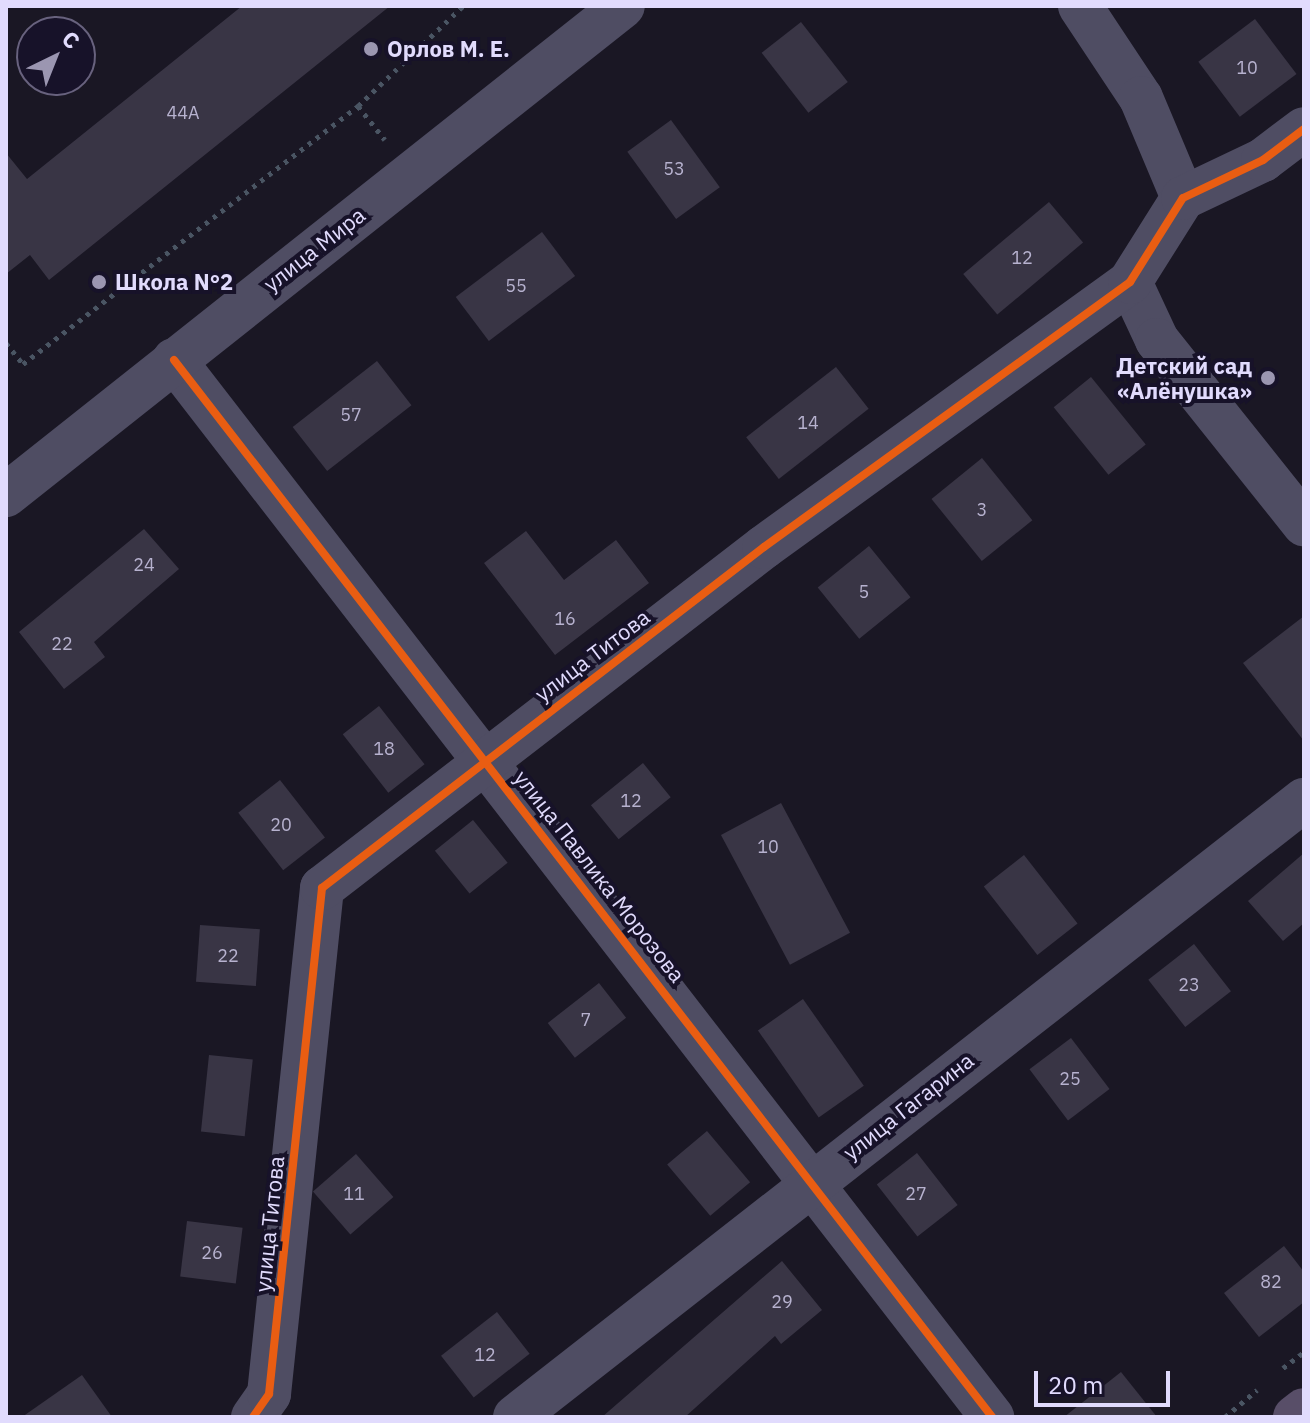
<!DOCTYPE html>
<meta charset="utf-8">
<style>
body{margin:0}
#map{position:relative;width:1310px;height:1423px;overflow:hidden;background:#1a1724;font-family:"IBM Plex Sans",sans-serif}
div>[style]{position:absolute}
[style*='--x']{left:calc(var(--x)*1px);top:calc(var(--y)*1px);width:calc(var(--w)*1px);rotate:calc(var(--a)*1deg)}
.building>*{inset:0;background:#393545;transform-origin:0 0}
.path>*{height:5px;margin-top:-2.5px;transform-origin:0;background:repeating-linear-gradient(90deg,#4a5563 0 4px,transparent 0 10px)}
.street>*{height:44px;margin:-22px;padding:0 22px;transform-origin:22px;border-radius:22px;background:#4f4d63}
.primary>*{height:44px;margin:-22px;padding:0 22px;transform-origin:22px;border-radius:22px;background:#584e68}
.cycleway>*{height:8px;margin:-4px;padding:0 4px;transform-origin:4px;border-radius:4px;background:#e95d12}
.dots>*{width:22px;height:22px;translate:-50% -50%;box-sizing:border-box;border:4px solid #171229;border-radius:50%}
span{translate:-50% -50%;white-space:nowrap;text-align:center;line-height:1.15;-webkit-text-stroke:8px #171229;paint-order:stroke}
.number-label{font-size:18px;color:#b7b2cf}
.number-label span{-webkit-text-stroke-width:0}
.poi-label{font-size:22px;color:#e1dbfd;font-weight:700}
.left{translate:0 -50%;text-align:left}
.right{translate:-100% -50%;text-align:right}
.street-label{font-size:22px;color:#e1dbfd}
.frame{position:absolute;inset:0;border:8px solid #e1dbfd;pointer-events:none}
.north{position:absolute;left:16px;top:16px;width:80px;height:80px;box-sizing:border-box;background:#171229;border:2px solid #68627e;border-radius:50%;rotate:43deg;font-size:22px;font-weight:700;line-height:32px;text-align:center;color:#e1dbfd}
.north::after{content:'';display:block;margin:auto;width:28px;height:36px;background:#9b96b1;clip-path:polygon(50% 0,100% 100%,50% 72%,0 100%)}
.scale{position:absolute;left:1034px;top:1371px;width:136px;height:36px;box-sizing:border-box;border:4px solid #e1dbfd;border-top:0;padding-left:10px;font-size:24px;line-height:28px;white-space:nowrap;color:#e1dbfd;-webkit-text-stroke:6px #171229;paint-order:stroke}
</style>
<div id="map">
<div class="building">
<i style="clip-path:polygon(242px 6px,390px 6px,49px 280px,30px 255px,6px 274px,6px 153px,27px 179px)"></i>
<i style="left:1255px;top:19px;width:69px;height:71px;rotate:53deg"></i>
<i style="left:801px;top:22px;width:76px;height:50px;rotate:52deg"></i>
<i style="left:671px;top:120px;width:83px;height:54px;rotate:54deg"></i>
<i style="left:1049px;top:202px;width:53px;height:112px;rotate:50deg"></i>
<i style="left:542px;top:232px;width:55px;height:108px;rotate:53deg"></i>
<i style="left:377px;top:361px;width:56px;height:107px;rotate:52deg"></i>
<i style="left:836px;top:367px;width:53px;height:114px;rotate:52deg"></i>
<i style="left:1091px;top:377px;width:87px;height:48px;rotate:51deg"></i>
<i style="left:982px;top:458px;width:80px;height:65px;rotate:51deg"></i>
<i style="clip-path:polygon(144px 529px,179px 569px,94px 642px,105px 657px,64px 689px,19px 632px)"></i>
<i style="clip-path:polygon(526px 531px,564px 580px,616px 540px,649px 583px,555px 655px,484px 563px)"></i>
<i style="left:869px;top:546px;width:66px;height:66px;rotate:51deg"></i>
<i style="clip-path:polygon(1304px 616px,1304px 741px,1243px 663px)"></i>
<i style="left:379px;top:706px;width:74px;height:46px;rotate:52deg"></i>
<i style="left:643px;top:763px;width:44px;height:67px;rotate:51deg"></i>
<i style="left:280px;top:780px;width:73px;height:53px;rotate:52deg"></i>
<i style="left:781px;top:803px;width:147px;height:68px;rotate:62deg"></i>
<i style="left:473px;top:820px;width:55px;height:49px;rotate:51deg"></i>
<i style="clip-path:polygon(1304px 853px,1304px 923px,1283px 941px,1248px 901px)"></i>
<i style="left:1024px;top:855px;width:87px;height:51px;rotate:52deg"></i>
<i style="left:200px;top:925px;width:60px;height:57px;rotate:4deg"></i>
<i style="left:1194px;top:944px;width:60px;height:58px;rotate:52deg"></i>
<i style="left:599px;top:983px;width:44px;height:65px;rotate:52deg"></i>
<i style="left:803px;top:999px;width:106px;height:55px;rotate:55deg"></i>
<i style="left:1071px;top:1038px;width:64px;height:52px;rotate:53deg"></i>
<i style="left:209px;top:1055px;width:44px;height:77px;rotate:6deg"></i>
<i style="left:707px;top:1131px;width:67px;height:52px;rotate:50deg"></i>
<i style="left:917px;top:1153px;width:66px;height:51px;rotate:52deg"></i>
<i style="left:356px;top:1154px;width:57px;height:57px;rotate:49deg"></i>
<i style="left:187px;top:1221px;width:56px;height:56px;rotate:7deg"></i>
<i style="clip-path:polygon(1284px 1246px,1304px 1272px,1304px 1302px,1259px 1337px,1224px 1293px)"></i>
<i style="clip-path:polygon(782px 1261px,822px 1310px,781px 1344px,775px 1336px,685px 1417px,602px 1417px)"></i>
<i style="left:497px;top:1312px;width:53px;height:71px;rotate:52deg"></i>
<i style="clip-path:polygon(1121px 1372px,1157px 1417px,1064px 1417px)"></i>
<i style="clip-path:polygon(82px 1375px,112px 1417px,22px 1417px)"></i>
</div>
<div class="path">
<i style="--x:358;--y:106;--w:43;--a:51.5"></i>
<i style="--x:6;--y:343;--w:27;--a:51"></i>
<i style="--x:23;--y:364;--w:423;--a:-37.6"></i>
<i style="--x:358;--y:106;--w:145;--a:-43.6"></i>
<i style="--x:1283;--y:1368;--w:26;--a:-37"></i>
<i style="--x:1225;--y:1417;--w:42;--a:-40.2"></i>
</div>
<div class="street">
<i style="--x:1080;--y:6;--w:110;--a:56.5"></i>
<i style="--x:1141;--y:98;--w:108;--a:67.2"></i>
<i style="--x:1130;--y:282;--w:64;--a:65"></i>
<i style="--x:1157;--y:340;--w:236;--a:51.4"></i>
<i style="--x:174;--y:360;--w:1337;--a:52.26"></i>
<i style="--x:6;--y:495;--w:787;--a:-38.4"></i>
<i style="--x:253;--y:1417;--w:28;--a:-55"></i>
<i style="--x:269;--y:1394;--w:509;--a:-84.02"></i>
<i style="--x:322;--y:888;--w:558;--a:-37.65"></i>
<i style="--x:764;--y:547;--w:452;--a:-35.9"></i>
<i style="--x:1130;--y:282;--w:99;--a:-57.8"></i>
<i style="--x:1183;--y:198;--w:89;--a:-25.4"></i>
<i style="--x:1263;--y:160;--w:51;--a:-37.1"></i>
<i style="--x:515;--y:1417;--w:1002;--a:-38.03"></i>
</div>
<div class="primary">
<i style="--x:1295;--y:1417;--w:11;--a:-38"></i>
</div>
<div class="cycleway">
<i style="--x:174;--y:360;--w:1337;--a:52.26"></i>
<i style="--x:253;--y:1417;--w:28;--a:-55"></i>
<i style="--x:269;--y:1394;--w:509;--a:-84.02"></i>
<i style="--x:322;--y:888;--w:558;--a:-37.65"></i>
<i style="--x:764;--y:547;--w:452;--a:-35.9"></i>
<i style="--x:1130;--y:282;--w:99;--a:-57.8"></i>
<i style="--x:1183;--y:198;--w:89;--a:-25.4"></i>
<i style="--x:1263;--y:160;--w:51;--a:-37.1"></i>
</div>
<div class="dots">
<i style="left:371px;top:49px;background:#9b96b1"></i>
<i style="left:99px;top:282px;background:#9b96b1"></i>
<i style="left:1268px;top:378px;background:#9b96b1"></i>
</div>
<div class="number-label">
<span style="left:1247px;top:68px">10</span>
<span style="left:183px;top:113px">44А</span>
<span style="left:674px;top:169px">53</span>
<span style="left:1022px;top:258px">12</span>
<span style="left:516px;top:286px">55</span>
<span style="left:351px;top:415px">57</span>
<span style="left:808px;top:423px">14</span>
<span style="left:982px;top:510px">3</span>
<span style="left:144px;top:565px">24</span>
<span style="left:864px;top:592px">5</span>
<span style="left:565px;top:619px">16</span>
<span style="left:62px;top:644px">22</span>
<span style="left:384px;top:749px">18</span>
<span style="left:631px;top:801px">12</span>
<span style="left:281px;top:825px">20</span>
<span style="left:768px;top:847px">10</span>
<span style="left:228px;top:956px">22</span>
<span style="left:1189px;top:985px">23</span>
<span style="left:586px;top:1020px">7</span>
<span style="left:1070px;top:1079px">25</span>
<span style="left:354px;top:1194px">11</span>
<span style="left:916px;top:1194px">27</span>
<span style="left:212px;top:1253px">26</span>
<span style="left:1271px;top:1282px">82</span>
<span style="left:782px;top:1302px">29</span>
<span style="left:485px;top:1355px">12</span>
</div>
<div class="poi-label">
<span class="left" style="left:387px;top:49px">Орлов М. Е.</span>
<span class="left" style="left:115px;top:282px">Школа N°2</span>
<span class="right" style="left:1252px;top:378px">Детский сад<br>«Алёнушка»</span>
</div>
<div class="street-label">
<span style="left:314px;top:249px;rotate:-38deg">улица Мира</span>
<span style="left:592px;top:655px;rotate:-37deg">улица Титова</span>
<span style="left:600px;top:876px;rotate:52deg">улица Павлика Морозова</span>
<span style="left:908px;top:1106px;rotate:-38deg">улица Гагарина</span>
<span style="left:269px;top:1224px;rotate:-84deg">улица Титова</span>
</div>
<div class="frame"></div>
<div class="north">С</div>
<div class="scale">20 m</div>
</div>
